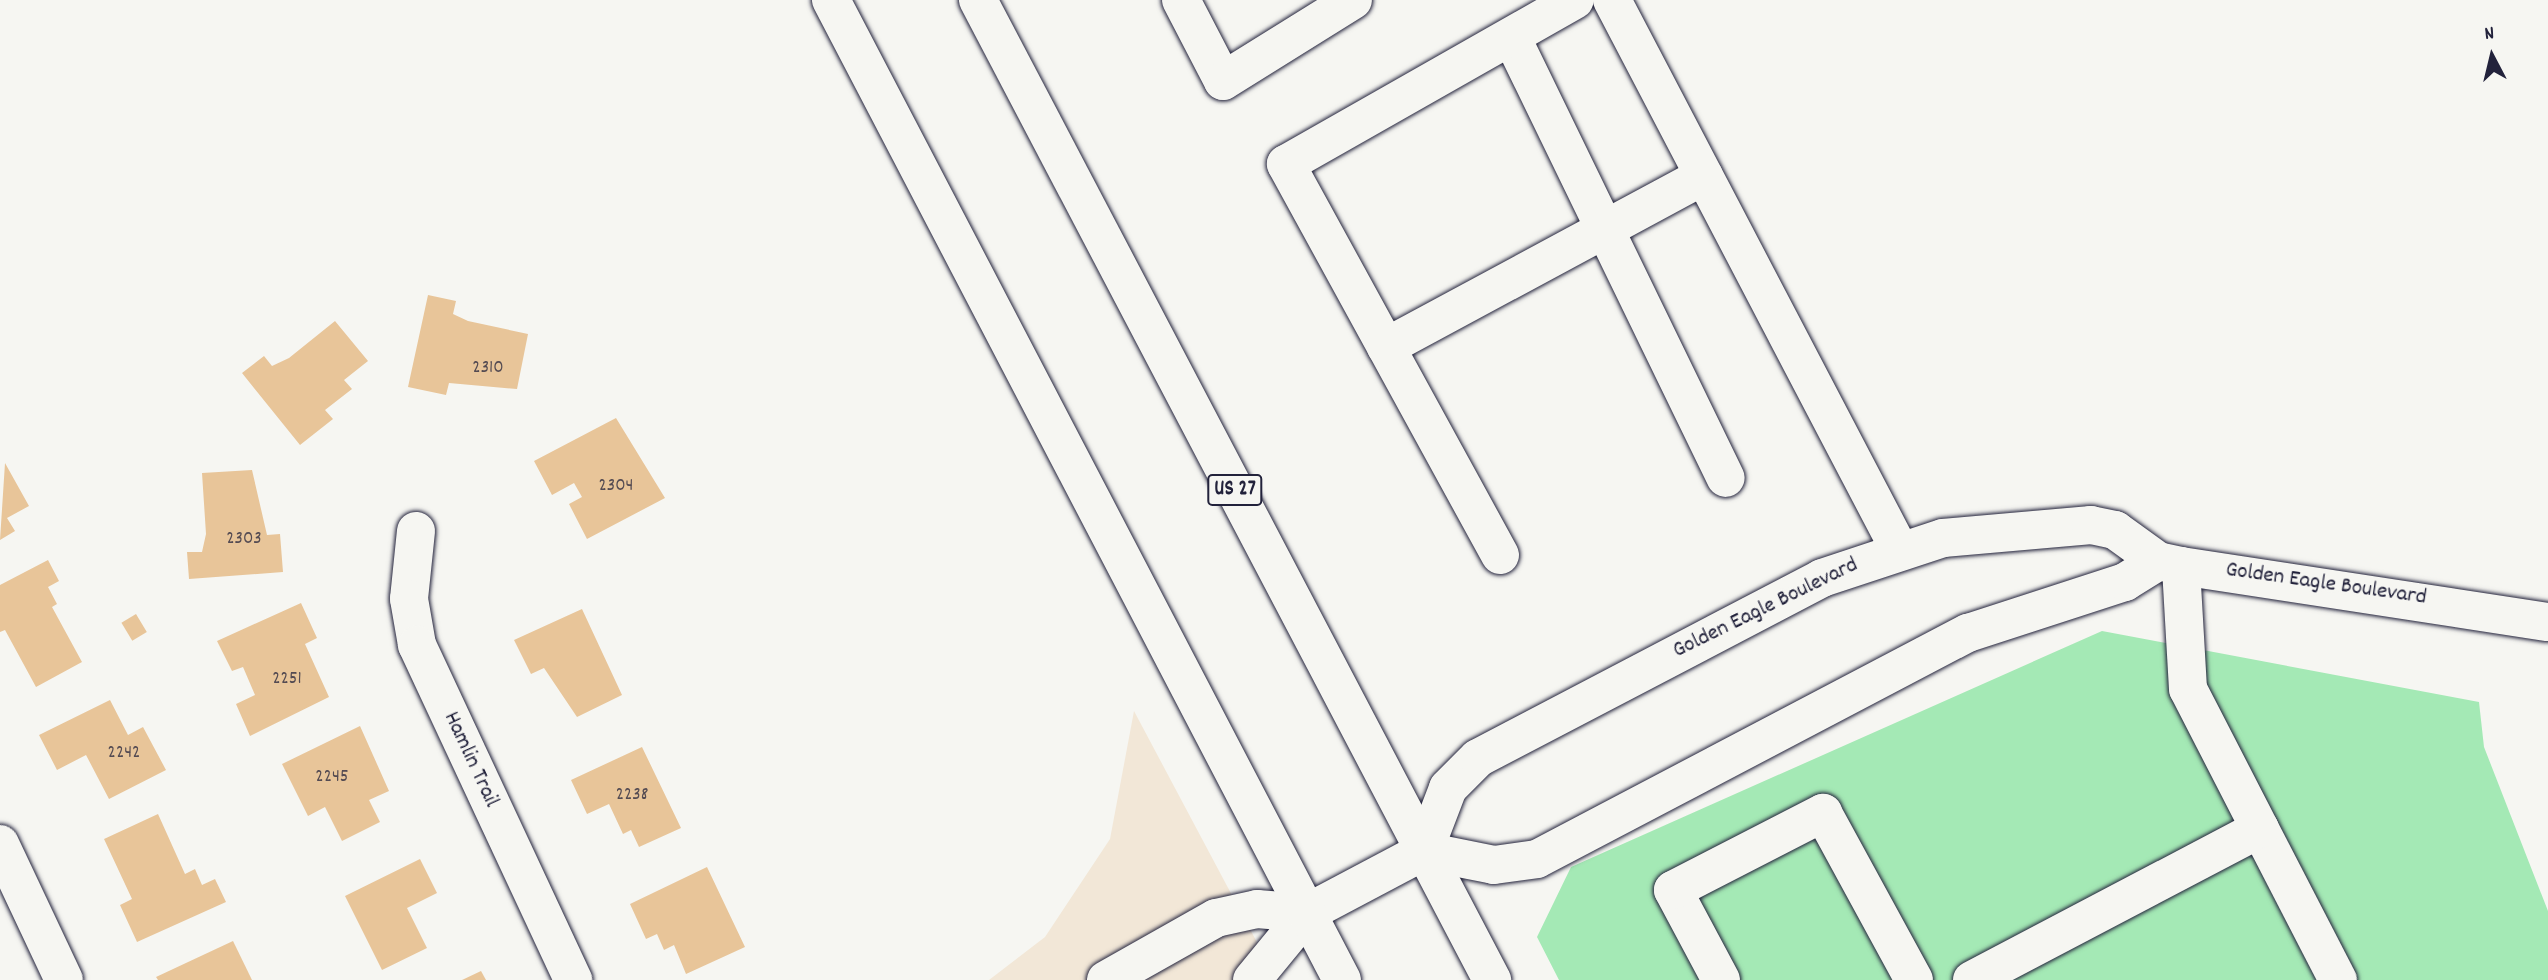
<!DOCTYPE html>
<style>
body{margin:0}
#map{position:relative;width:2548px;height:980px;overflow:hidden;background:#f6f6f2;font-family:Dekko,sans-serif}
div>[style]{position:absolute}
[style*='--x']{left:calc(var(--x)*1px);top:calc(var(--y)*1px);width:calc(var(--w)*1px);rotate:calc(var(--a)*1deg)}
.built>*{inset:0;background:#f2e7d7}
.green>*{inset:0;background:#a4e9b5}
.building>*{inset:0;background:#e8c599;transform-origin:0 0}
.roads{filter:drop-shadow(0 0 2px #22223b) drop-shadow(0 0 2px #22223b)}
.minor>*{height:38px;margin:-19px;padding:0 19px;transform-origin:19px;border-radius:19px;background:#f6f6f2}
.highway>*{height:38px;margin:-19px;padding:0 19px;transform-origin:19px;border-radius:19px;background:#f6f6f2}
span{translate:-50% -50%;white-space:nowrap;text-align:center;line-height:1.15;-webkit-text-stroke:5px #f6f6f2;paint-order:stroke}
.number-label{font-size:19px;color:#544b52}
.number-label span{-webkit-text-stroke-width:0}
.shield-label span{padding:2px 5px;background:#f6f6f2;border:2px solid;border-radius:5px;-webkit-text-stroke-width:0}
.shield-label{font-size:21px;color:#22223b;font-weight:700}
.street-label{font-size:23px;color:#22223b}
.north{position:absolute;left:2457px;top:21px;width:70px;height:70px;-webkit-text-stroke:5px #f6f6f2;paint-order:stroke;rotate:353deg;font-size:19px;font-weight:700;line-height:28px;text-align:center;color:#22223b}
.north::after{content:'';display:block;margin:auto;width:24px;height:32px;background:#22223b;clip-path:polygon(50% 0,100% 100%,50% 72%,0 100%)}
</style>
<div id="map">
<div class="built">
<i style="clip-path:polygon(1134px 711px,1277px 980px,989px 980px,1045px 937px,1110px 839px)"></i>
</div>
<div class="green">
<i style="clip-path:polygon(2102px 631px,2479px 702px,2484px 747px,2548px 911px,2548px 980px,1559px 980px,1537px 937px,1571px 867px)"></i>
</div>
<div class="building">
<i style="clip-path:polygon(428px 295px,456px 301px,453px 314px,468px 321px,528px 334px,517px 389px,449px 383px,446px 395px,408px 387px)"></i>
<i style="clip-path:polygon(335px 321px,368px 361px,344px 380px,352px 389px,325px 410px,333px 419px,300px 445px,242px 373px,264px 356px,272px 366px,289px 358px)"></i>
<i style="clip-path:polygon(616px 418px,665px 498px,587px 539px,569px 504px,582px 497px,574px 483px,552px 495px,534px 461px)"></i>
<i style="clip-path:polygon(5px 463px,29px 506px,7px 518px,15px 531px,0 540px)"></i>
<i style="clip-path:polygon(252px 470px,267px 535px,280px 534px,283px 572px,189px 579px,187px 552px,202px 552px,206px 534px,202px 473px)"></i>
<i style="clip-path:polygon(48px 560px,59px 581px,48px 587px,57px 604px,52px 607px,82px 662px,36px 687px,5px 630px,0 632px,0 585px)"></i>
<i style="clip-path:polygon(301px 603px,317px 638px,305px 644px,329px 697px,250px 736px,236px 704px,255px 695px,243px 667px,232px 671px,217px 641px)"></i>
<i style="clip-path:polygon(582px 609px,622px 695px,577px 717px,544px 668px,531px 674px,514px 640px)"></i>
<i style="left:136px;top:614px;width:21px;height:17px;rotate:59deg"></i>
<i style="clip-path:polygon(110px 700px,128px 735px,143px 727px,166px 770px,109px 799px,86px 755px,57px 770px,39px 735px)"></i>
<i style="clip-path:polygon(360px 726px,389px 791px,369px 800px,380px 822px,342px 841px,325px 807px,308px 816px,282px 764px)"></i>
<i style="clip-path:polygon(642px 747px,681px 828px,639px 847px,631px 830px,623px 834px,609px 804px,587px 814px,571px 780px)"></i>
<i style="clip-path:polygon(158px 814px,185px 874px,195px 869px,202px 885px,215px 879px,226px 902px,137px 942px,120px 905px,132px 899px,104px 839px)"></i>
<i style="clip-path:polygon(420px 859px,437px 893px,407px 908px,427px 948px,382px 970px,345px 896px)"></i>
<i style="clip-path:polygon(707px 867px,745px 947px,686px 974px,674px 945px,664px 950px,657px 934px,646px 939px,630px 904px)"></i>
<i style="clip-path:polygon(233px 941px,252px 980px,158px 980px,156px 977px)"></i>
<i style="clip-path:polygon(481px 971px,486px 980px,462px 980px)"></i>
</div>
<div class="roads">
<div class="minor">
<i style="--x:1181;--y:0;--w:91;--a:62.6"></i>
<i style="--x:1223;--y:81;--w:153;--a:-31.9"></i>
<i style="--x:1612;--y:0;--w:619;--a:62.4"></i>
<i style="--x:1512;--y:38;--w:489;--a:64.1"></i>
<i style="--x:1386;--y:347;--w:361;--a:-28.3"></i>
<i style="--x:416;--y:531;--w:68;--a:95.9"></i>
<i style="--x:409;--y:599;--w:47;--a:80.1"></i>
<i style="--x:417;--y:645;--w:370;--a:65"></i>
<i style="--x:1500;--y:555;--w:446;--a:-118.7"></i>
<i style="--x:1286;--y:164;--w:332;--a:-29.6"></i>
<i style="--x:2260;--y:829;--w:170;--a:62.7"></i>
<i style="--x:0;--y:844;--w:150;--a:64.8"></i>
<i style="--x:1424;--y:851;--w:67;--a:-69.1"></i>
<i style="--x:1448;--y:788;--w:42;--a:-45"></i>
<i style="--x:1478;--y:758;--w:388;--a:-27.6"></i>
<i style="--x:1822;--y:578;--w:127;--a:-18.3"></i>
<i style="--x:1943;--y:538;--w:149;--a:-5"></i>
<i style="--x:2091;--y:525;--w:25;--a:12"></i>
<i style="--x:2115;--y:530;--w:53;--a:35.8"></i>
<i style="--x:2158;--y:561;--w:24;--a:12"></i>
<i style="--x:2181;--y:566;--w:371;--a:8.7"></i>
<i style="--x:1424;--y:851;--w:71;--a:11.3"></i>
<i style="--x:1494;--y:865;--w:43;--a:-7.9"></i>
<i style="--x:1537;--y:859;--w:487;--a:-27.7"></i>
<i style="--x:1968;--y:633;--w:165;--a:-18"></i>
<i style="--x:2125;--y:582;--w:39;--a:-32"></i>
<i style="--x:1106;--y:980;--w:126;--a:-29.4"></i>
<i style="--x:1216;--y:918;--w:42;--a:-12.4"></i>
<i style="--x:1257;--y:909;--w:50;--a:4.6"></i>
<i style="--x:1252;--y:980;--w:87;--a:-50.6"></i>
<i style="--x:1307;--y:913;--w:132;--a:-27.9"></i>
<i style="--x:1721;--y:980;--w:102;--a:-118.1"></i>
<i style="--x:1673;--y:890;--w:169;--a:-27.2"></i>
<i style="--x:1823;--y:813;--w:190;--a:61.4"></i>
<i style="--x:1972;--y:980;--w:325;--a:-27.7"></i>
<i style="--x:2260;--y:829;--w:157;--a:-117.2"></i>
<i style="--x:2188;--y:689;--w:123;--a:-93.3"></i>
</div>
<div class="highway">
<i style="--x:831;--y:0;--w:1105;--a:62.46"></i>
<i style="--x:978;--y:0;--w:1107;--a:62.32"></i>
</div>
</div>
<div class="number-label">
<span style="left:488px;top:369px">2310</span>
<span style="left:616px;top:487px">2304</span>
<span style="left:244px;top:540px">2303</span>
<span style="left:287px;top:680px">2251</span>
<span style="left:124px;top:754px">2242</span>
<span style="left:332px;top:778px">2245</span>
<span style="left:632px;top:796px">2238</span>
</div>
<div class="shield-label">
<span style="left:1235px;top:490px">US 27</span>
</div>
<div class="street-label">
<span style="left:2326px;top:585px;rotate:8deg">Golden Eagle Boulevard</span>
<span style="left:1766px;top:609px;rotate:-26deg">Golden Eagle Boulevard</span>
<span style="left:470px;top:760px;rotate:65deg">Hamlin Trail</span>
</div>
<div class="north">N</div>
</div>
